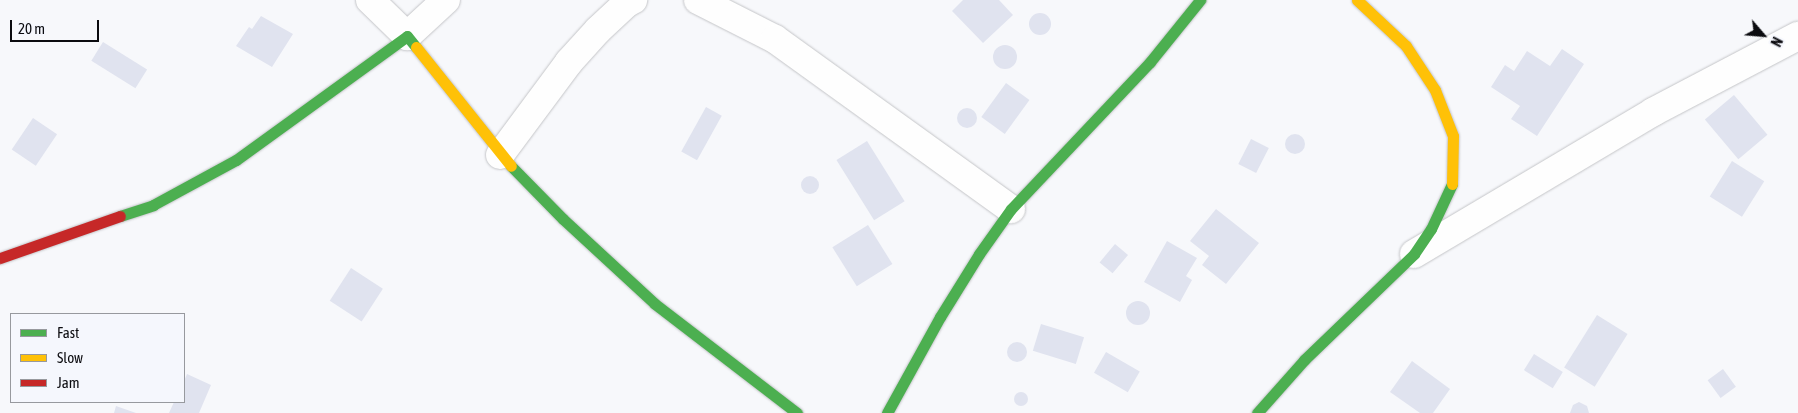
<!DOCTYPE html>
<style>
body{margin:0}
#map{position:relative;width:1798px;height:413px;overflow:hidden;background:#f7f8fb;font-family:"Asap Condensed",sans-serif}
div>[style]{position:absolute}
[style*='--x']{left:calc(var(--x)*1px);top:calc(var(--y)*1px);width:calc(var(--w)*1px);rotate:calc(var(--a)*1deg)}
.building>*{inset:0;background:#e0e3ef;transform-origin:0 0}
.round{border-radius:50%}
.roads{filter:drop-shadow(0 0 1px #c4c5c8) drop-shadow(0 0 1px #c4c5c8)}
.street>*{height:28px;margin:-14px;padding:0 14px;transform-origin:14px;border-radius:14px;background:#fefefe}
.fast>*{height:11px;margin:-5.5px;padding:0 5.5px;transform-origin:5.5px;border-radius:5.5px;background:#4caf50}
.slow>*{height:11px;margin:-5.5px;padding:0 5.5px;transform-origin:5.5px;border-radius:5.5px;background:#ffc107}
.jam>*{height:11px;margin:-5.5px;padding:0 5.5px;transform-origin:5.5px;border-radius:5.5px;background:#c62828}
span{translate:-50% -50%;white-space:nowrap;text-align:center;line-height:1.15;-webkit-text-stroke:5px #f5f7fd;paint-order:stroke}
.legend{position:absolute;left:10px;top:313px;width:175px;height:90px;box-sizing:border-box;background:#f5f7fd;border:1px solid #97999e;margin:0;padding:6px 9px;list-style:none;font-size:15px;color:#0b0b0f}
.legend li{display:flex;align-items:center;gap:10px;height:25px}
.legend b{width:25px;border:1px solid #97999e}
.north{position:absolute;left:1738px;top:10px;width:50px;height:50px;-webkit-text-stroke:4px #f5f7fd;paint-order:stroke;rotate:117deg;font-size:14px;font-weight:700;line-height:20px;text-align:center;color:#0b0b0f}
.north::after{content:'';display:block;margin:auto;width:18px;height:22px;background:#0b0b0f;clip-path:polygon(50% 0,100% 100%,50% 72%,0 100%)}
.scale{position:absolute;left:10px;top:20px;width:89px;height:22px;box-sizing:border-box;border:2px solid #0b0b0f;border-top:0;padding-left:6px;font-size:15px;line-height:18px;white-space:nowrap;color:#0b0b0f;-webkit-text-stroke:4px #f5f7fd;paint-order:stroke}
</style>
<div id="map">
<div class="building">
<i style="clip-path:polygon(963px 0,999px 0,1013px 15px,983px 43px,952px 11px)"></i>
<i class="round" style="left:1029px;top:13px;width:22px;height:22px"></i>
<i style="clip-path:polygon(261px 16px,293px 34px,272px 67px,236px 46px,249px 27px,252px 29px)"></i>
<i style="left:103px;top:42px;width:52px;height:22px;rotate:32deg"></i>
<i class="round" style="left:993px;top:45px;width:24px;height:24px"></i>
<i style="clip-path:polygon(1562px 49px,1584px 64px,1537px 136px,1511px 119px,1520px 106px,1491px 87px,1505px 65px,1514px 71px,1527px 51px,1550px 66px)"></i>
<i style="left:1006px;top:83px;width:29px;height:42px;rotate:36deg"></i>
<i style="left:1734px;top:95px;width:52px;height:38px;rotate:50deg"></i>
<i style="left:706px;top:107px;width:18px;height:51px;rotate:29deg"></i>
<i class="round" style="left:957px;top:108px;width:20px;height:20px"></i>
<i style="left:33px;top:118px;width:29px;height:38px;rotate:34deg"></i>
<i class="round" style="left:1285px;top:134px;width:20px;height:20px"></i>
<i style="left:1251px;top:139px;width:20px;height:28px;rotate:27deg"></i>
<i style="left:867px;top:141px;width:71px;height:36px;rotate:58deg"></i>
<i style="left:1732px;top:161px;width:38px;height:42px;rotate:32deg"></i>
<i class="round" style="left:801px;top:176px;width:18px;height:18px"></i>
<i style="clip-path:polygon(1216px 209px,1259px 243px,1226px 284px,1202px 265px,1209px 256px,1190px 241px)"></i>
<i style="left:868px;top:225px;width:46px;height:42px;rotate:58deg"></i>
<i style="clip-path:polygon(1167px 241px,1197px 258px,1186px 276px,1192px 280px,1180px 302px,1144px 282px)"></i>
<i style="left:1115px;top:244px;width:17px;height:24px;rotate:40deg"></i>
<i style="left:351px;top:268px;width:38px;height:39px;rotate:33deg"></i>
<i class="round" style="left:1126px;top:301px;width:24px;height:24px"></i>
<i style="left:1597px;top:315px;width:36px;height:62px;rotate:32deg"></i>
<i style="left:1041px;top:324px;width:45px;height:28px;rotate:17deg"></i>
<i class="round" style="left:1007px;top:342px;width:20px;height:20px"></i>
<i style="left:1106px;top:352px;width:39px;height:24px;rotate:30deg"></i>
<i style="left:1534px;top:354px;width:34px;height:19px;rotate:32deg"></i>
<i style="clip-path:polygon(1412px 361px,1450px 389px,1433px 413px,1420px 413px,1390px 392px)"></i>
<i style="left:1723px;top:369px;width:22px;height:19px;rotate:54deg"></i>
<i style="clip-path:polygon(187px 374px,211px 385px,199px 413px,169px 413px,174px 402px,184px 402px,184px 381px)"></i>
<i class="round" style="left:1014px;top:392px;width:14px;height:14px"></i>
<i style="clip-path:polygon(1579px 402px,1587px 406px,1589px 413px,1570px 413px,1573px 405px)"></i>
<i style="clip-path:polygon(116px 406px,136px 413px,114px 413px)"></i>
</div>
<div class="roads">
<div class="street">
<i style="--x:370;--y:0;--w:52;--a:44.2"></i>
<i style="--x:407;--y:36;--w:53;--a:-42.7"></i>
<i style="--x:698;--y:0;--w:86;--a:26.9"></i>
<i style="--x:775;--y:39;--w:291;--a:35.8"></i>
<i style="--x:500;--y:155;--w:116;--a:-53.4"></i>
<i style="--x:569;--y:62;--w:43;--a:-47.8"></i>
<i style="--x:598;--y:30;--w:40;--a:-43"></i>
<i style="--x:627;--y:3;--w:7;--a:-27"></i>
<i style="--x:1414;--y:254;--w:278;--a:-30.7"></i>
<i style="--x:1653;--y:112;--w:164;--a:-27.7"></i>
</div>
<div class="fast">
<i style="--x:511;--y:166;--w:74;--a:45.5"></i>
<i style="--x:563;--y:219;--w:125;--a:42.7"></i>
<i style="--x:655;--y:304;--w:179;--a:37.5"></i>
<i style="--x:120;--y:216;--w:35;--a:-18"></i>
<i style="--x:153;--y:205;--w:94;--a:-28.5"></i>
<i style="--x:236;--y:160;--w:211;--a:-35.9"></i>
<i style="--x:407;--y:36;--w:14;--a:51"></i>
<i style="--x:887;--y:413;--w:110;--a:-61.1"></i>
<i style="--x:940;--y:317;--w:74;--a:-58.2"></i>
<i style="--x:979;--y:254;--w:55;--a:-54.6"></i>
<i style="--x:1011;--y:209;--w:202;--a:-46.6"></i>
<i style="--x:1150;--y:62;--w:80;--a:-51.1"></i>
<i style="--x:1257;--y:413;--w:71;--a:-48.4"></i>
<i style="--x:1304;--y:360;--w:153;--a:-43.9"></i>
<i style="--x:1414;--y:254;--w:30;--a:-56"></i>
<i style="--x:1431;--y:229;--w:50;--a:-65"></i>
</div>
<div class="slow">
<i style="--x:1357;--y:0;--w:67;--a:43.2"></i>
<i style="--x:1406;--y:46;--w:53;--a:56.6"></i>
<i style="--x:1435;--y:90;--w:49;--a:68.6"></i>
<i style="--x:1453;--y:136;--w:48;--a:91.2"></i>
<i style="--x:416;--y:47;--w:152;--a:51.4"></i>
</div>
<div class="jam">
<i style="--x:0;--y:258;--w:127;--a:-19.3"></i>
</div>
</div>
<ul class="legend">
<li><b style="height:6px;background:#4caf50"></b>Fast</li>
<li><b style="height:6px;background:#ffc107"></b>Slow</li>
<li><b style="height:6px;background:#c62828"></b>Jam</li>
</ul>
<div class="north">N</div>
<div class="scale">20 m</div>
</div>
